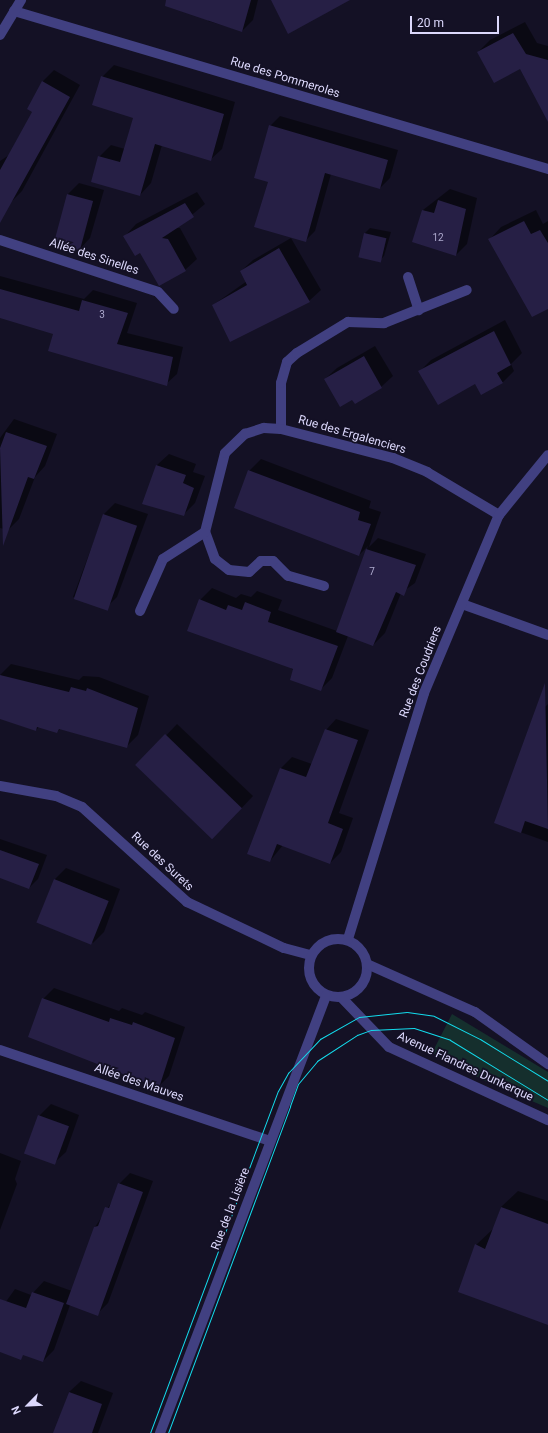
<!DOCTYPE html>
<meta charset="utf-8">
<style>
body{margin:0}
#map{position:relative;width:548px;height:1433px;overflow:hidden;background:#141125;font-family:Roboto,sans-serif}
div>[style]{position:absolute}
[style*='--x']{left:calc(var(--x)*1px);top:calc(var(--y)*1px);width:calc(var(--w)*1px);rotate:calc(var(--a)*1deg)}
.green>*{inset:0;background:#152f2d}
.shadow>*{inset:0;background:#0007}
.building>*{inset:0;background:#261f45;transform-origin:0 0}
.minor>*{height:10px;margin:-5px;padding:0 5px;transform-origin:5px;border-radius:5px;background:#414081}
.minor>.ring{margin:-5px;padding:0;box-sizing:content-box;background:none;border:10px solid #414081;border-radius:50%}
.tram>*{height:1px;margin:-0.5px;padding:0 0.5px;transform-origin:0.5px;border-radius:0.5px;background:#13dced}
span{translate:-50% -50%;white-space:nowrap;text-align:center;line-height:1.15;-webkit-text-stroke:3.5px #141125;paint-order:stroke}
.number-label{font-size:10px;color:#aeaace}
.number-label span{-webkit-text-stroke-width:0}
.street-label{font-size:12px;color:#dcd8fc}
.north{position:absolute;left:8px;top:1385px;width:40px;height:40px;-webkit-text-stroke:3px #141125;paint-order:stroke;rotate:246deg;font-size:11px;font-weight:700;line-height:16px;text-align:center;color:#dcd8fc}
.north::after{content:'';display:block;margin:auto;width:14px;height:18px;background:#dcd8fc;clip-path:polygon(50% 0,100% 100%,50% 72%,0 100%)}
.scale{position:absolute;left:410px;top:16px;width:89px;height:18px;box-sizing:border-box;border:2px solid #dcd8fc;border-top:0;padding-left:5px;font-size:12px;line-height:14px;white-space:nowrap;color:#dcd8fc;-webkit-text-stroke:3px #141125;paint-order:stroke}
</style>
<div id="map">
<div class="green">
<i style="clip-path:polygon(452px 1014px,548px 1072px,548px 1108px,485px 1081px,432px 1053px)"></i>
</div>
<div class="shadow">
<i style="clip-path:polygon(214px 0,258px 0,253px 20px,242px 31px,208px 21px)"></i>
<i style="clip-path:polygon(525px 22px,537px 43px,548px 46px,548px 103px,520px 68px,478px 52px,490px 40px)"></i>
<i style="clip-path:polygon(114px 65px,235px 102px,222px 149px,210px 160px,162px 145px,151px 183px,140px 195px,99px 157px,111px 145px,125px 149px,134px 117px,102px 77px)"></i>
<i style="clip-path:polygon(54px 70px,80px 85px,22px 191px,10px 203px,0 197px,0 161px,9px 155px,33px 112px,28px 109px,43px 81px)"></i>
<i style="clip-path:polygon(280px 116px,398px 150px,390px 178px,380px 188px,331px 174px,315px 231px,305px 241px,270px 181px,270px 126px)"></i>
<i style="clip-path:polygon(79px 183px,104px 190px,90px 238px,79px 250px,68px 194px)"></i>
<i style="clip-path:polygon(450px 189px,477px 198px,467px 244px,456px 255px,423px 210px)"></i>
<i style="clip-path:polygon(197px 192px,205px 204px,176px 228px,180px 228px,197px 259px,185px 270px,141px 251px,125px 236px,136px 224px)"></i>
<i style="clip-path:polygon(536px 210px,543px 224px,548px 221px,548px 305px,490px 239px,501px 227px)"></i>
<i style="clip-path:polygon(370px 228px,391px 232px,384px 256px,378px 262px,365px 233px)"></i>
<i style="clip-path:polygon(291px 238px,321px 290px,309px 301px,213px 305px,247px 281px,241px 271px,253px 260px)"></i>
<i style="clip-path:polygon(0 276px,84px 299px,93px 290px,137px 303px,127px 333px,183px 347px,177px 374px,166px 384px,54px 333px,0 317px)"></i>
<i style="clip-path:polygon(505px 320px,522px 353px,511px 364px,514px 371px,503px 382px,481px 394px,475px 383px,419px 372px,431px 360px)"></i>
<i style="clip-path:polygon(375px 346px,393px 376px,381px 387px,353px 399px,325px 379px,337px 368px)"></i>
<i style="clip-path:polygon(14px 419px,57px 434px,45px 466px,35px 477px,19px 519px,8px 530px,0 528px,0 438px)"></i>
<i style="clip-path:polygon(169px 454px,196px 464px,193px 472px,205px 476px,195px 503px,183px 515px,143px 503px,157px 465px)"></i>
<i style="clip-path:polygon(261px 459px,371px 501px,369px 508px,381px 512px,369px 547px,378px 538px,426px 554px,415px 583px,401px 593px,385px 633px,373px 645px,348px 636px,332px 678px,320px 690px,200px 600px,212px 588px,236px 598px,241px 594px,251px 597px,257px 591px,282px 600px,278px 610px,337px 631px,368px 546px,359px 555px,249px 471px)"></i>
<i style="clip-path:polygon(115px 503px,148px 514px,117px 597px,105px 609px,73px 597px,104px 514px)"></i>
<i style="clip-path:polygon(11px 664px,79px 680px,83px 676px,99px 677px,149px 696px,138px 735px,127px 746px,60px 729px,57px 732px,39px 727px,36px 730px,0 718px,0 675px)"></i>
<i style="clip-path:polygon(548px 704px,548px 842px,495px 823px,533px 719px)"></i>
<i style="clip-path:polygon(336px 719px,369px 730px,339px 813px,353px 818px,341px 852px,330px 863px,283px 845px,270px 861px,248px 854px,281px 768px,292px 757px,312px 764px,326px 730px)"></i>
<i style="clip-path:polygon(177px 724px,253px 796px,224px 827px,137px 766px)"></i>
<i style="clip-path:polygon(0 839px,47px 855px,38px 879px,29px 888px,0 877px)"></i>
<i style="clip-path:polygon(66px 868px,120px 889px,104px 932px,93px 943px,54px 880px)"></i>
<i style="clip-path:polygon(54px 988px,119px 1011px,122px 1008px,142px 1015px,145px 1012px,185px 1027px,169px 1076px,159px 1086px,43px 999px)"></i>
<i style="clip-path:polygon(51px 1104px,79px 1115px,66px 1152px,54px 1163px,39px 1116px)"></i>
<i style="clip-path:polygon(0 1153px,21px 1161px,15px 1179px,17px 1184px,0 1230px)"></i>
<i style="clip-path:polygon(130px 1173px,153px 1181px,108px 1303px,97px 1314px,70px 1305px,54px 1350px,43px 1361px,0 1345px,0 1310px,15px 1289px,31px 1295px,44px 1281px,72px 1291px,95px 1227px,113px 1200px,119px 1184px)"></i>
<i style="clip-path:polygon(518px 1191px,548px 1201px,548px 1324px,476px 1245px,494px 1228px,501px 1207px)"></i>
<i style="clip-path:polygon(81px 1381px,113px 1393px,98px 1433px,54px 1433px,69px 1392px)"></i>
</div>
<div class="building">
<i style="clip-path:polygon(166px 0,251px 0,242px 32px,165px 6px)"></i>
<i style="clip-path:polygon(271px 0,350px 0,288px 34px)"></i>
<i style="clip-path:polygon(513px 33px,526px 54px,548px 60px,548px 122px,520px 69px,494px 83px,477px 52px)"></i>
<i style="clip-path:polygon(101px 76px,224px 114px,211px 161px,155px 144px,140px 196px,91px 182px,98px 156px,120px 162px,133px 118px,92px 105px)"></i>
<i style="clip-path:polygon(42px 81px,70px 97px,0 223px,0 170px,32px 112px,27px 109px)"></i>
<i style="clip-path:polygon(269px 125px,388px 160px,380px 189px,325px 173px,306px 242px,254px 227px,268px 182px,254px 178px)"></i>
<i style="left:67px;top:194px;width:27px;height:51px;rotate:15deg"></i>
<i style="clip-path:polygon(438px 200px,466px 209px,456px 256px,412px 242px,422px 210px,434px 213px)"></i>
<i style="clip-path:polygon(185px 203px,194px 217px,162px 238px,168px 239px,186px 271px,159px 286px,140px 253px,135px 256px,123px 236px)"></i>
<i style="clip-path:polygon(524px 221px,531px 234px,540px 230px,548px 243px,548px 309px,532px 317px,488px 239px)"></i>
<i style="left:364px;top:233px;width:23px;height:25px;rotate:13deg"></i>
<i style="clip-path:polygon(279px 248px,310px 302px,230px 342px,212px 305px,247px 285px,240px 271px)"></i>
<i style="clip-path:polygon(0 289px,79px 311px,82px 300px,128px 313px,117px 344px,173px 357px,167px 386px,48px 351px,53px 334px,0 318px)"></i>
<i style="clip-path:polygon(494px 331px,511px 365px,497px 373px,503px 383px,481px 395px,475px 384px,438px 405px,418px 371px)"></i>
<i style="clip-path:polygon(364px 356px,382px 388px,355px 404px,352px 400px,340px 407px,324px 379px)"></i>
<i style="clip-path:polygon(6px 432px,47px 446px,34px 479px,28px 477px,3px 546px,0 448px)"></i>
<i style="clip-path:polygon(156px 465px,186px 475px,183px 483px,194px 488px,184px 516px,142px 504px)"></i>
<i style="clip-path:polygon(248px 470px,360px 512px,358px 520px,371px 524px,359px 556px,234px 508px)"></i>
<i style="left:103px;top:514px;width:36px;height:90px;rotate:19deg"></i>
<i style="clip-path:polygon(366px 549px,416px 565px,404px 596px,396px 592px,373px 646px,336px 632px)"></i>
<i style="clip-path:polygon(199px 599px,226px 610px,228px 605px,242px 610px,245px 602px,271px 612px,268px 622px,338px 646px,321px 691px,290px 680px,293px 669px,187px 631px)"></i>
<i style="clip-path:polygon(0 675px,69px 692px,71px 687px,86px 691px,87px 688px,138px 708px,127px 748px,59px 729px,57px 733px,37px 727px,36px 731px,0 719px)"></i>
<i style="clip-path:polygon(545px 683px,548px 829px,525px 821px,521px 833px,494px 823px)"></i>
<i style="clip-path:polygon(325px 729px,358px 740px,328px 823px,343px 829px,330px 864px,277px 844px,270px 862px,247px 854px,280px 768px,306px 777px)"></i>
<i style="left:165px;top:734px;width:107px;height:43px;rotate:44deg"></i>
<i style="clip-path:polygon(0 850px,39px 864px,29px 889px,0 878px)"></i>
<i style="left:54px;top:879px;width:59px;height:47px;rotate:22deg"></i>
<i style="clip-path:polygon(42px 998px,109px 1022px,110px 1018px,132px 1025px,133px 1022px,175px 1038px,159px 1088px,28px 1037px)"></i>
<i style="left:38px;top:1115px;width:33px;height:41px;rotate:20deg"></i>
<i style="clip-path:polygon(118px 1183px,143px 1192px,98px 1316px,66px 1304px,94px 1227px,98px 1226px,105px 1207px,109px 1208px)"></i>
<i style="clip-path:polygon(501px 1207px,548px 1224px,548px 1325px,458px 1292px,475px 1244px,485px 1249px)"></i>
<i style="clip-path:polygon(32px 1292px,64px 1303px,43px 1362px,23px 1355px,21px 1360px,0 1352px,0 1299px,26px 1308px)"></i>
<i style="clip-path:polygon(69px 1392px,102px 1404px,92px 1433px,53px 1433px)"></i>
</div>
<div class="minor">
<i style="--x:14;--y:11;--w:557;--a:16.48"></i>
<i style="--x:0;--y:35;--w:41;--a:-59"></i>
<i style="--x:0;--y:240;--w:166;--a:18.2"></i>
<i style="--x:158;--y:292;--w:23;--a:47"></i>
<i style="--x:408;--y:277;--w:35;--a:72"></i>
<i style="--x:281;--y:429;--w:46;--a:-90"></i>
<i style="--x:281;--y:383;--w:22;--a:-74"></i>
<i style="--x:287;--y:362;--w:13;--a:-42"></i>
<i style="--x:297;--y:353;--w:60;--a:-31.3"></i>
<i style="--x:348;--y:322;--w:36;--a:2"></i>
<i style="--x:384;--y:323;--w:89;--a:-21.7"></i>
<i style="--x:324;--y:586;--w:37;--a:-164"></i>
<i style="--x:288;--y:576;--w:21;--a:-135"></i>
<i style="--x:273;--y:561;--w:12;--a:180"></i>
<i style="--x:261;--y:561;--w:16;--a:137"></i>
<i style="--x:249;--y:572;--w:20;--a:-174"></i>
<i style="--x:229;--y:570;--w:18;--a:-142"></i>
<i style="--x:215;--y:559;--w:29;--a:-110"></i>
<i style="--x:205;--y:532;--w:81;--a:-75.8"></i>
<i style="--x:225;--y:453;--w:28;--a:-44"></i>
<i style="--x:245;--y:434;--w:20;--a:-18"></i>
<i style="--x:264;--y:428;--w:17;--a:3"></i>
<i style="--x:281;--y:429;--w:116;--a:14.5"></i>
<i style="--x:393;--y:458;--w:37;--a:22"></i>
<i style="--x:427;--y:472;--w:84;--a:30.8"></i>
<i style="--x:462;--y:604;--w:91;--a:19.8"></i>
<i style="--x:140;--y:611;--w:57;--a:-66.1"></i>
<i style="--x:163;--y:559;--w:50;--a:-32.7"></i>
<i style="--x:0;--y:786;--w:57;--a:10.1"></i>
<i style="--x:56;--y:796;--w:28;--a:23"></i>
<i style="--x:82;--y:807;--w:142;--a:42.1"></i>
<i style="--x:187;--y:902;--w:107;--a:25.4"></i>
<i style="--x:284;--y:948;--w:28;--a:15"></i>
<i class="ring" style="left:309px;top:939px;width:48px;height:48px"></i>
<i style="--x:348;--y:939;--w:257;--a:-72.8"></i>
<i style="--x:424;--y:693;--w:193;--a:-67.2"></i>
<i style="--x:499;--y:515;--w:77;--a:-50.8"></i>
<i style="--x:367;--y:964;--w:118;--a:24"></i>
<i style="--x:475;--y:1012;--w:90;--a:35.5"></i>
<i style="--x:341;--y:997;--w:69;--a:46.2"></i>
<i style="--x:389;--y:1047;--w:175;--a:24.7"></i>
<i style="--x:0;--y:1050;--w:285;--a:18.6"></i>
<i style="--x:160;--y:1433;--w:468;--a:-69.2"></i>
</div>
<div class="tram">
<i style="--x:150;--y:1433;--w:365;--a:-69.5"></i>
<i style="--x:278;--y:1091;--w:21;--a:-61"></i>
<i style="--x:288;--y:1073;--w:47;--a:-46.7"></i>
<i style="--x:320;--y:1039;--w:45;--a:-29.4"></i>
<i style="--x:359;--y:1017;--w:48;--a:-5.9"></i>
<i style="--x:407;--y:1012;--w:27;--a:8"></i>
<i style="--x:434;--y:1016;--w:51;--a:26.6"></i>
<i style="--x:480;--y:1039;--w:80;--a:31.7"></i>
<i style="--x:168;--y:1433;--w:349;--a:-69.5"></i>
<i style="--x:290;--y:1106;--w:23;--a:-70"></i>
<i style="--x:298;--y:1084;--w:30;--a:-50"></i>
<i style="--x:317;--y:1061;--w:48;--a:-33"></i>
<i style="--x:357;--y:1035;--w:15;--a:-20"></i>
<i style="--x:371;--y:1030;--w:43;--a:-2.7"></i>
<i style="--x:414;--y:1028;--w:38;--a:18"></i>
<i style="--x:450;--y:1040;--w:115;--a:31.5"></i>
</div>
<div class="number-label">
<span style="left:438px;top:238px">12</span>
<span style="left:102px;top:315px">3</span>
<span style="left:372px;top:572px">7</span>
</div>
<div class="street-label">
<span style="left:285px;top:78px;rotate:17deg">Rue des Pommeroles</span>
<span style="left:94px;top:257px;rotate:18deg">Allée des Sinelles</span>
<span style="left:352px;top:435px;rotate:16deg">Rue des Ergalenciers</span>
<span style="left:421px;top:672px;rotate:-69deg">Rue des Coudriers</span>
<span style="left:162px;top:862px;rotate:43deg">Rue des Surets</span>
<span style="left:465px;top:1067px;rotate:25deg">Avenue Flandres Dunkerque</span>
<span style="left:139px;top:1083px;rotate:19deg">Allée des Mauves</span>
<span style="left:231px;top:1209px;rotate:-69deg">Rue de la Lisière</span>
</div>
<div class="north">N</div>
<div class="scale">20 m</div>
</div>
